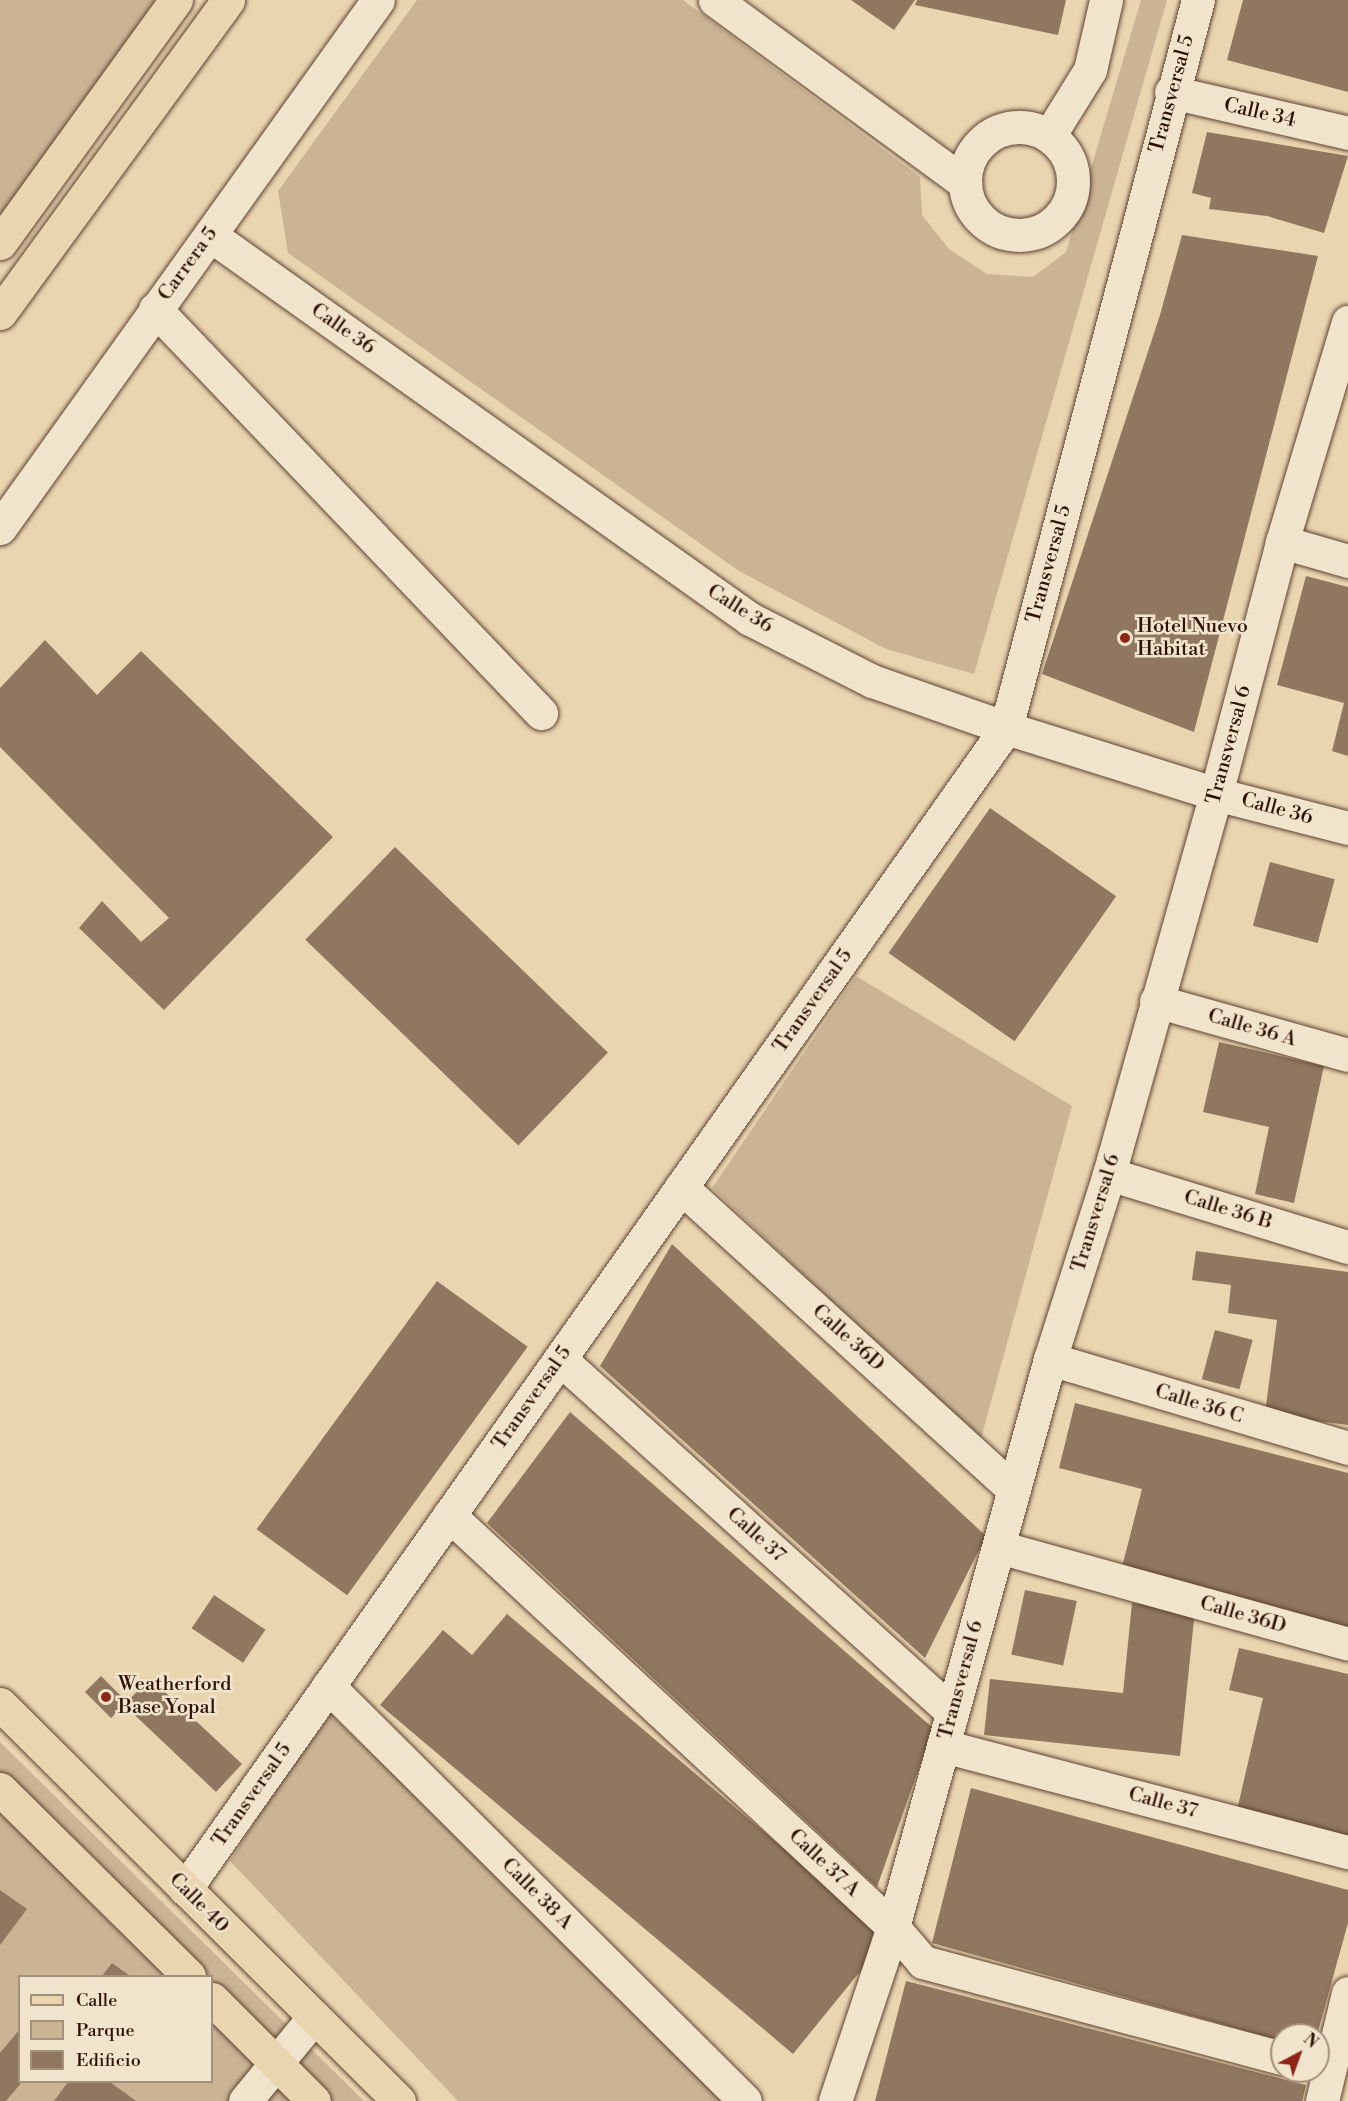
<!DOCTYPE html>
<style>
body{margin:0}
#map{position:relative;width:1348px;height:2101px;overflow:hidden;background:#ead5b1;font-family:"Libre Bodoni",serif}
div>[style]{position:absolute}
[style*='--x']{left:calc(var(--x)*1px);top:calc(var(--y)*1px);width:calc(var(--w)*1px);rotate:calc(var(--a)*1deg)}
.green>*{inset:0;background:#cab494}
.building>*{inset:0;background:#90775f;transform-origin:0 0}
.roads{filter:drop-shadow(0 0 2px #5e4331) drop-shadow(0 0 2px #5e4331)}
.minor>*{height:33px;margin:-16.5px;padding:0 16.5px;transform-origin:16.5px;border-radius:16.5px;background:#f1e4cc}
.minor>.ring{margin:-16.5px;padding:0;box-sizing:content-box;background:none;border:33px solid #f1e4cc;border-radius:50%}
.major>*{height:33px;margin:-16.5px;padding:0 16.5px;transform-origin:16.5px;border-radius:16.5px;background:#ead5b1}
.dots>*{width:16px;height:16px;translate:-50% -50%;box-sizing:border-box;border:3px solid #f1e4cc;border-radius:50%}
span{translate:-50% -50%;white-space:nowrap;text-align:center;line-height:1.15;-webkit-text-stroke:5px #f1e4cc;paint-order:stroke}
.street-label{font-size:20px;color:#2f1206}
.poi-label{font-size:20px;color:#2f1206}
.left{translate:0 -50%;text-align:left}
.legend{position:absolute;left:18px;top:1975px;width:195px;height:108px;box-sizing:border-box;background:#f1e4cc;border:2px solid #a3907d;margin:0;padding:8px 10px;list-style:none;font-size:18px;color:#2f1206}
.legend li{display:flex;align-items:center;gap:12px;height:30px}
.legend b{width:30px;border:2px solid #a3907d}
.north{position:absolute;left:1270px;top:2023px;width:60px;height:60px;box-sizing:border-box;background:#f1e4cc;border:2px solid #a3907d;border-radius:50%;rotate:41deg;font-size:16px;font-weight:700;line-height:24px;text-align:center;color:#2f1206}
.north::after{content:'';display:block;margin:auto;width:21px;height:27px;background:#8f2418;clip-path:polygon(50% 0,100% 100%,50% 72%,0 100%)}
</style>
<div id="map">
<div class="green">
<i style="clip-path:polygon(0 0,156px 0,0 216px)"></i>
<i style="clip-path:polygon(417px 0,683px 0,920px 177px,922px 215px,949px 249px,987px 274px,1033px 277px,1066px 252px,1141px 0,1167px 0,974px 674px,886px 649px,739px 571px,288px 253px,278px 191px)"></i>
<i style="clip-path:polygon(856px 976px,1072px 1106px,980px 1442px,712px 1188px)"></i>
<i style="clip-path:polygon(326px 1710px,735px 2101px,458px 2101px,230px 1861px)"></i>
<i style="clip-path:polygon(evenodd,0 1742px,364px 2101px,0 2101px,0 1742px,20px 1976px,212px 1976px,212px 2082px,20px 2082px,20px 1976px)"></i>
</div>
<div class="building">
<i style="clip-path:polygon(851px 0,915px 0,894px 30px)"></i>
<i style="clip-path:polygon(917px 0,1066px 0,1058px 35px,915px 5px)"></i>
<i style="clip-path:polygon(1243px 0,1348px 0,1348px 92px,1227px 60px)"></i>
<i style="clip-path:polygon(1207px 132px,1348px 156px,1324px 233px,1267px 216px,1209px 209px,1211px 198px,1192px 193px)"></i>
<i style="clip-path:polygon(1182px 235px,1318px 256px,1194px 732px,1042px 674px,1160px 315px)"></i>
<i style="clip-path:polygon(1306px 576px,1348px 587px,1348px 756px,1332px 751px,1344px 703px,1277px 685px)"></i>
<i style="clip-path:polygon(45px 640px,97px 695px,141px 651px,333px 837px,164px 1010px,79px 928px,102px 901px,141px 942px,169px 918px,0 747px,0 688px)"></i>
<i style="left:990px;top:808px;width:154px;height:177px;rotate:35deg"></i>
<i style="left:395px;top:847px;width:296px;height:129px;rotate:44deg"></i>
<i style="left:1270px;top:862px;width:67px;height:66px;rotate:15deg"></i>
<i style="clip-path:polygon(1219px 1042px,1324px 1066px,1294px 1203px,1255px 1194px,1269px 1127px,1203px 1112px)"></i>
<i style="clip-path:polygon(672px 1244px,986px 1536px,925px 1658px,600px 1366px)"></i>
<i style="clip-path:polygon(1196px 1251px,1348px 1272px,1348px 1425px,1265px 1414px,1277px 1320px,1228px 1313px,1231px 1285px,1192px 1280px)"></i>
<i style="left:437px;top:1281px;width:112px;height:307px;rotate:36deg"></i>
<i style="left:1215px;top:1330px;width:39px;height:51px;rotate:15deg"></i>
<i style="clip-path:polygon(1075px 1403px,1348px 1473px,1348px 1629px,1121px 1571px,1142px 1489px,1059px 1468px)"></i>
<i style="clip-path:polygon(570px 1412px,933px 1728px,877px 1887px,487px 1523px)"></i>
<i style="left:1025px;top:1590px;width:53px;height:66px;rotate:12deg"></i>
<i style="left:214px;top:1595px;width:62px;height:40px;rotate:34deg"></i>
<i style="clip-path:polygon(1132px 1603px,1195px 1610px,1180px 1756px,984px 1735px,990px 1679px,1123px 1693px)"></i>
<i style="clip-path:polygon(507px 1614px,888px 1937px,793px 2054px,380px 1705px,443px 1630px,472px 1655px)"></i>
<i style="clip-path:polygon(1239px 1648px,1348px 1674px,1348px 1837px,1237px 1810px,1263px 1698px,1229px 1690px)"></i>
<i style="clip-path:polygon(101px 1676px,127px 1702px,150px 1678px,242px 1764px,216px 1792px,124px 1705px,111px 1718px,85px 1692px)"></i>
<i style="clip-path:polygon(971px 1788px,1348px 1890px,1348px 1923px,1317px 2035px,1282px 2035px,1282px 2041px,932px 1943px)"></i>
<i style="clip-path:polygon(0 1890px,27px 1909px,0 1945px)"></i>
<i style="clip-path:polygon(112px 1963px,130px 1976px,102px 1976px)"></i>
<i style="clip-path:polygon(906px 1981px,1306px 2085px,1302px 2101px,875px 2101px)"></i>
<i style="clip-path:polygon(20px 2029px,22px 2082px,6px 2101px,0 2101px,0 2053px)"></i>
<i style="clip-path:polygon(68px 2082px,110px 2082px,136px 2101px,54px 2101px)"></i>
</div>
<div class="roads">
<div class="minor">
<i style="--x:715;--y:0;--w:310;--a:36.2"></i>
<i style="--x:1171;--y:92;--w:182;--a:13"></i>
<i class="ring" style="left:965px;top:127px;width:75px;height:75px"></i>
<i style="--x:1049;--y:136;--w:78;--a:-58.2"></i>
<i style="--x:1090;--y:70;--w:72;--a:-77.1"></i>
<i style="--x:210;--y:235;--w:663;--a:35.42"></i>
<i style="--x:750;--y:619;--w:137;--a:26.9"></i>
<i style="--x:872;--y:681;--w:142;--a:19.3"></i>
<i style="--x:1006;--y:728;--w:220;--a:17.4"></i>
<i style="--x:1216;--y:794;--w:136;--a:14.4"></i>
<i style="--x:155;--y:309;--w:559;--a:46.31"></i>
<i style="--x:0;--y:528;--w:649;--a:-54.4"></i>
<i style="--x:1282;--y:542;--w:69;--a:16.1"></i>
<i style="--x:1156;--y:1001;--w:199;--a:15.7"></i>
<i style="--x:1109;--y:1174;--w:250;--a:17"></i>
<i style="--x:681;--y:1187;--w:450;--a:42.3"></i>
<i style="--x:560;--y:1359;--w:526;--a:42"></i>
<i style="--x:1050;--y:1359;--w:311;--a:16.6"></i>
<i style="--x:449;--y:1515;--w:606;--a:42.86"></i>
<i style="--x:893;--y:1927;--w:46;--a:49.4"></i>
<i style="--x:923;--y:1962;--w:372;--a:15"></i>
<i style="--x:999;--y:1547;--w:362;--a:15.5"></i>
<i style="--x:328;--y:1686;--w:588;--a:44.86"></i>
<i style="--x:943;--y:1746;--w:419;--a:14.7"></i>
<i style="--x:185;--y:1889;--w:1422;--a:-54.73"></i>
<i style="--x:1006;--y:728;--w:753;--a:-75.23"></i>
<i style="--x:245;--y:2101;--w:109;--a:-50.6"></i>
<i style="--x:835;--y:2101;--w:183;--a:-71.6"></i>
<i style="--x:893;--y:1927;--w:589;--a:-74.55"></i>
<i style="--x:1050;--y:1359;--w:194;--a:-72.3"></i>
<i style="--x:1109;--y:1174;--w:395;--a:-74.3"></i>
<i style="--x:1216;--y:794;--w:260;--a:-75.3"></i>
<i style="--x:1282;--y:542;--w:230;--a:-73.3"></i>
<i style="--x:1322;--y:2101;--w:111;--a:-76.5"></i>
</div>
<div class="major">
<i style="--x:0;--y:243;--w:300;--a:-54.1"></i>
<i style="--x:0;--y:313;--w:387;--a:-53.9"></i>
<i style="--x:0;--y:1704;--w:563;--a:44.86"></i>
<i style="--x:0;--y:1789;--w:266;--a:44.7"></i>
<i style="--x:212;--y:1999;--w:144;--a:45"></i>
</div>
</div>
<div class="dots">
<i style="left:1125px;top:638px;background:#8f2418"></i>
<i style="left:106px;top:1697px;background:#8f2418"></i>
</div>
<div class="street-label">
<span style="left:1172px;top:94px;rotate:-75deg">Transversal 5</span>
<span style="left:1260px;top:113px;rotate:13deg">Calle 34</span>
<span style="left:188px;top:264px;rotate:-54deg">Carrera 5</span>
<span style="left:343px;top:329px;rotate:35deg">Calle 36</span>
<span style="left:1049px;top:564px;rotate:-75deg">Transversal 5</span>
<span style="left:740px;top:609px;rotate:32deg">Calle 36</span>
<span style="left:1229px;top:745px;rotate:-75deg">Transversal 6</span>
<span style="left:1277px;top:809px;rotate:15deg">Calle 36</span>
<span style="left:813px;top:1001px;rotate:-55deg">Transversal 5</span>
<span style="left:1252px;top:1028px;rotate:16deg">Calle 36 A</span>
<span style="left:1228px;top:1210px;rotate:17deg">Calle 36 B</span>
<span style="left:1096px;top:1213px;rotate:-73deg">Transversal 6</span>
<span style="left:848px;top:1338px;rotate:42deg">Calle 36D</span>
<span style="left:532px;top:1398px;rotate:-55deg">Transversal 5</span>
<span style="left:1199px;top:1404px;rotate:17deg">Calle 36 C</span>
<span style="left:756px;top:1535px;rotate:42deg">Calle 37</span>
<span style="left:1243px;top:1615px;rotate:16deg">Calle 36D</span>
<span style="left:961px;top:1680px;rotate:-75deg">Transversal 6</span>
<span style="left:252px;top:1795px;rotate:-55deg">Transversal 5</span>
<span style="left:1163px;top:1803px;rotate:15deg">Calle 37</span>
<span style="left:824px;top:1863px;rotate:43deg">Calle 37 A</span>
<span style="left:537px;top:1894px;rotate:45deg">Calle 38 A</span>
<span style="left:199px;top:1903px;rotate:45deg">Calle 40</span>
</div>
<div class="poi-label">
<span class="left" style="left:1137px;top:638px">Hotel Nuevo<br>Habitat</span>
<span class="left" style="left:118px;top:1696px">Weatherford<br>Base Yopal</span>
</div>
<ul class="legend">
<li><b style="height:8px;background:#ead5b1"></b>Calle</li>
<li><b style="height:16px;background:#cab494"></b>Parque</li>
<li><b style="height:16px;background:#90775f"></b>Edificio</li>
</ul>
<div class="north">N</div>
</div>
